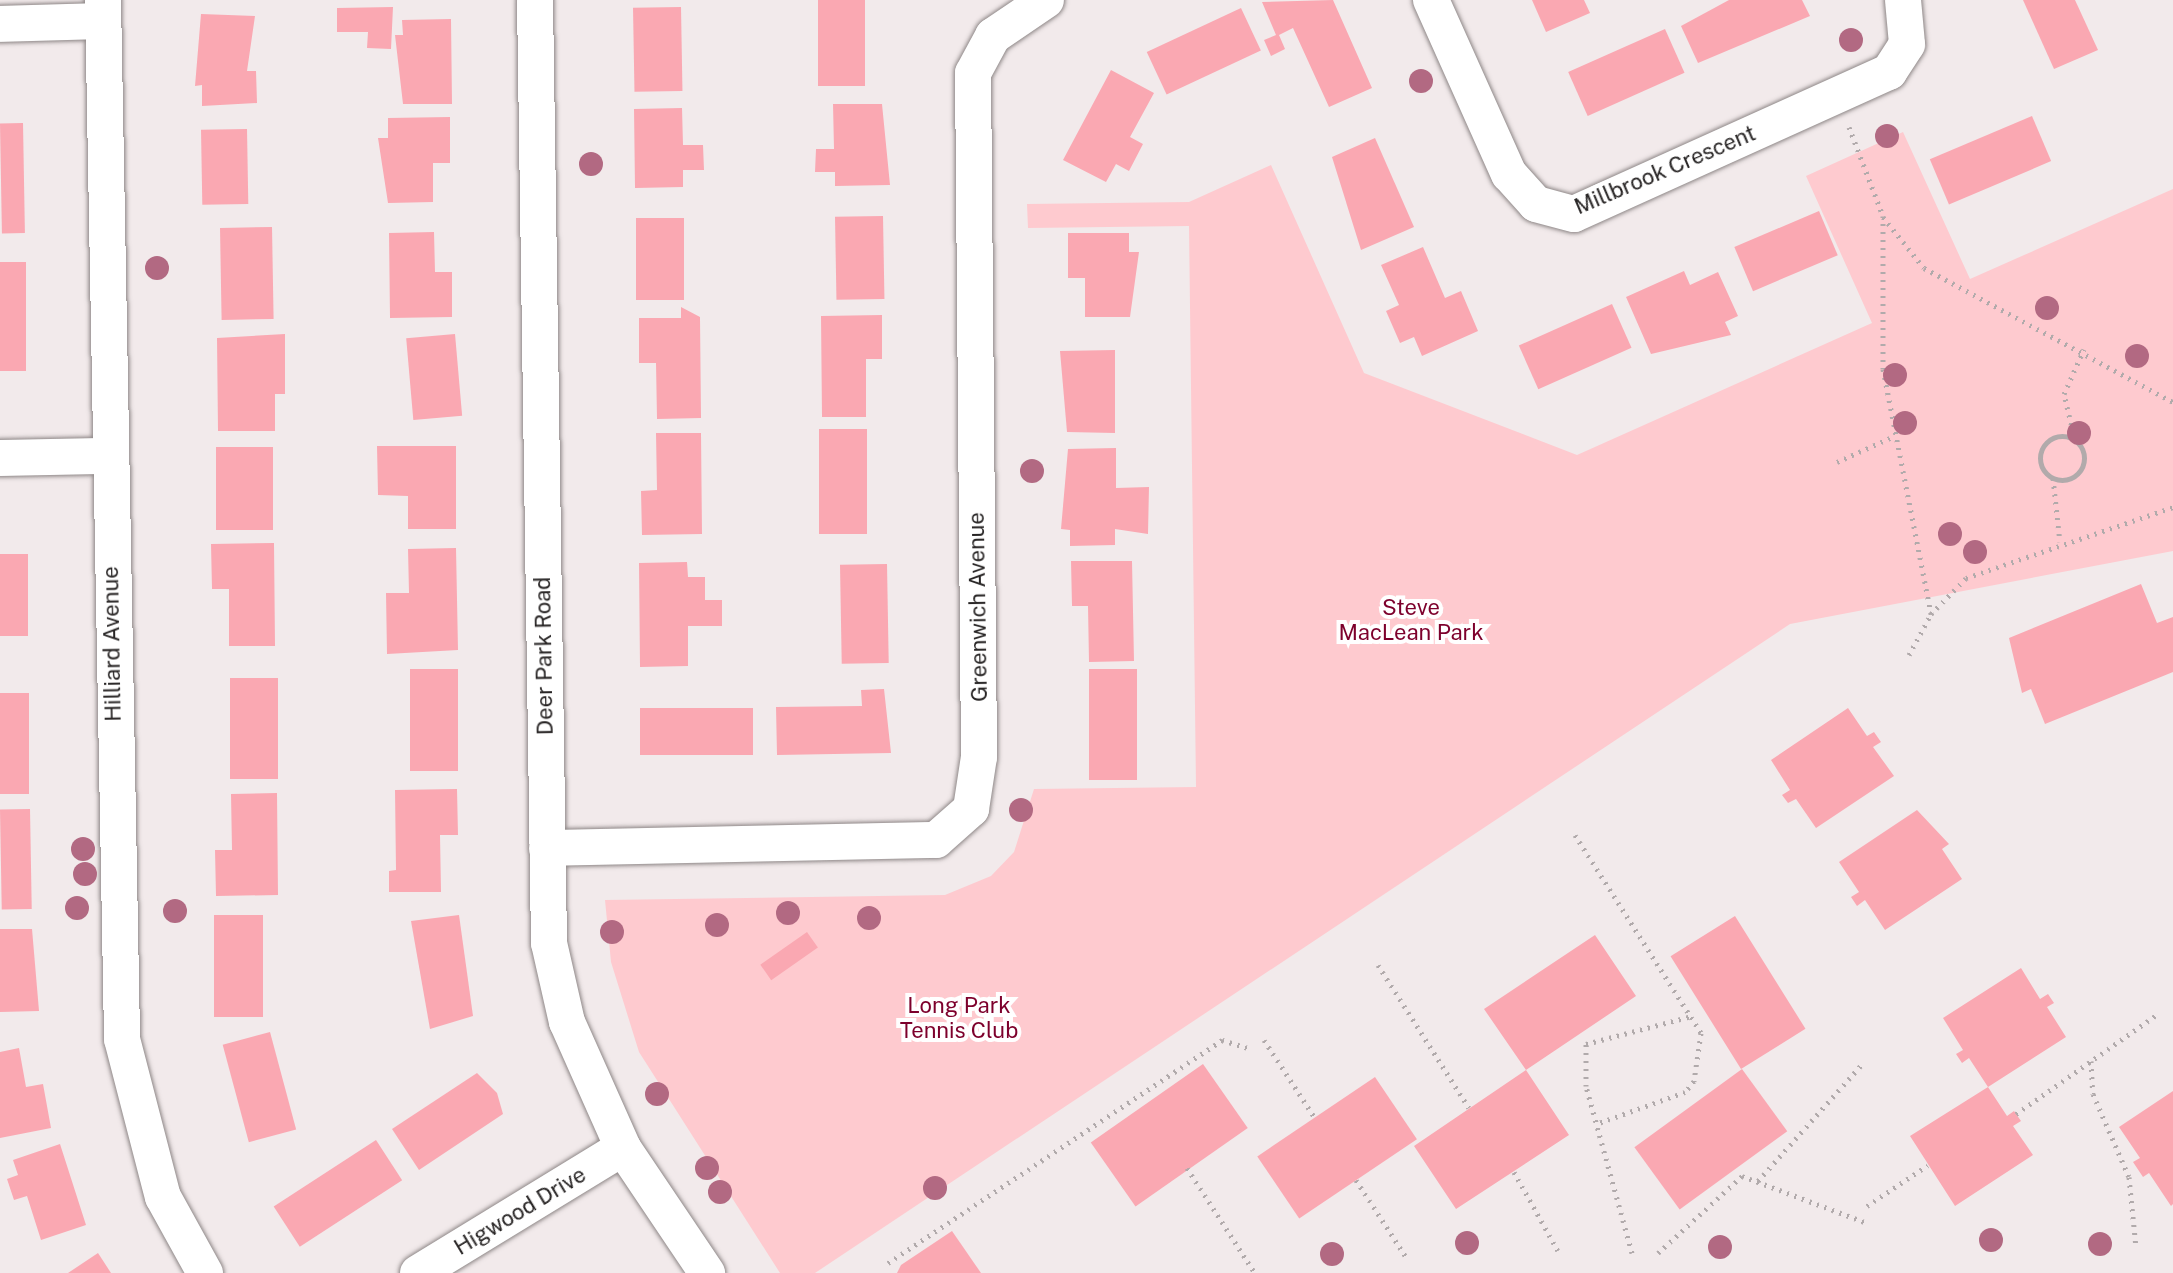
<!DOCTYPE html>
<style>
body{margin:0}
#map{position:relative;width:2173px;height:1273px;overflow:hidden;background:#f2eaeb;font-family:"Public Sans",sans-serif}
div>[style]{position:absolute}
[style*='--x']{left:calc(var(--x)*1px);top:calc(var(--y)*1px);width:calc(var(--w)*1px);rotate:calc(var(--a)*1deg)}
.green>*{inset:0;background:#fecacf}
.building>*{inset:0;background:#faa8b2;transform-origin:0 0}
.path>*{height:5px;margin-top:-2.5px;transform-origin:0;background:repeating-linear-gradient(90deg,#b1aaab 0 2px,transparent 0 8px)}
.path>.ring{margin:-2.5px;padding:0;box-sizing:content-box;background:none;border:5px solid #b1aaab;border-radius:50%}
.roads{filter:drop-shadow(0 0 2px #8e8787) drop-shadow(0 0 2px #8e8787)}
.minor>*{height:36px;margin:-18px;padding:0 18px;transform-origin:18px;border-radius:18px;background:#fff}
.trees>*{width:24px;height:24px;margin:-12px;border-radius:50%;background:#b26982}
span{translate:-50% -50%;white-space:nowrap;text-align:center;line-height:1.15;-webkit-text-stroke:8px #fff;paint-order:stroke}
.street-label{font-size:22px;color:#272424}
.park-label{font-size:22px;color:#7d002c}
</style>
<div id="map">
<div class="green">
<i style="clip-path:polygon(1903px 132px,1970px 279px,2173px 189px,2173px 551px,1790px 624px,815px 1273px,780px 1273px,639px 1052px,611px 962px,605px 900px,945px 895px,991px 876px,1014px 852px,1034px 789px,1196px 787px,1189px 226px,1028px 228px,1027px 204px,1189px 202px,1271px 165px,1364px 373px,1577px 455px,1872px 323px,1806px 176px)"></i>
</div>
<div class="building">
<i style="left:818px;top:0;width:47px;height:86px"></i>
<i style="clip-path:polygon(1333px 0,1372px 88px,1329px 107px,1293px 28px,1279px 35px,1285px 49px,1271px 56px,1264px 40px,1276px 35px,1262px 2px)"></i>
<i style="clip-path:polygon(1532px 0,1584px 0,1590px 13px,1546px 32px)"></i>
<i style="clip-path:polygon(1729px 0,1802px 0,1810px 16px,1698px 63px,1681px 26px)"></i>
<i style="clip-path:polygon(2023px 0,2075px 0,2098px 50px,2054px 69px)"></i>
<i style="clip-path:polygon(393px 7px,391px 49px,367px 48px,368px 32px,337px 32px,337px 8px)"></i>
<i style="left:681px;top:7px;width:84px;height:48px;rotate:89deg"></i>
<i style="left:1241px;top:8px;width:47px;height:104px;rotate:65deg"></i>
<i style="clip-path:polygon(201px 14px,255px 16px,247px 71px,256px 71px,257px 103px,202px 106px,202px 85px,195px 86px)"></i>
<i style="clip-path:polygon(451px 19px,452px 104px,403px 104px,395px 35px,403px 35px,402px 20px)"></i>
<i style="left:1665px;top:29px;width:48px;height:106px;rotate:66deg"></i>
<i style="clip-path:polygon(1111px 70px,1154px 93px,1130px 137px,1143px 144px,1129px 171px,1116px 164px,1106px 182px,1063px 160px)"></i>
<i style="clip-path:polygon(833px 104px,882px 104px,890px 185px,835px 186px,835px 172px,815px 172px,816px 149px,834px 149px)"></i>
<i style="clip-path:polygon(682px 108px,683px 145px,703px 145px,704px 170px,683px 170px,683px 187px,635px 188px,634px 109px)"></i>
<i style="left:2032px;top:116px;width:49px;height:111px;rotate:67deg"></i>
<i style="clip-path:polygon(450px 117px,450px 163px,433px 163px,433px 202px,388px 203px,378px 138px,388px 138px,388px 118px)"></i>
<i style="left:23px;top:123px;width:110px;height:23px;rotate:89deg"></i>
<i style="left:247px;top:129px;width:75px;height:46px;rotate:89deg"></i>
<i style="clip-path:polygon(1375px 138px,1414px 227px,1361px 250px,1332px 157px)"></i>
<i style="left:1819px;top:211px;width:48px;height:92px;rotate:67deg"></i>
<i style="left:883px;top:216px;width:83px;height:48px;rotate:89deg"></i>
<i style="left:684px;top:218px;width:82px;height:48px;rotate:90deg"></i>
<i style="left:272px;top:227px;width:92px;height:52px;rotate:89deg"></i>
<i style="clip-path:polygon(434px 232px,435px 272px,452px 272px,452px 317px,390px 318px,389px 233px)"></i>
<i style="clip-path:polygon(1068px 233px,1129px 233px,1129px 252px,1139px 252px,1130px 317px,1085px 317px,1085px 278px,1068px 278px)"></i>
<i style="clip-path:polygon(1423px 247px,1445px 298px,1461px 291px,1478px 331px,1422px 356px,1414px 337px,1400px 343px,1386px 311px,1399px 305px,1381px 265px)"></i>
<i style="left:0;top:262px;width:26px;height:109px"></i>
<i style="clip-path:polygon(1684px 271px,1690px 285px,1718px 272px,1738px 316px,1725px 322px,1731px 335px,1651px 354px,1626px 297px)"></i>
<i style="left:1612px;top:304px;width:48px;height:102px;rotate:66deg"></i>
<i style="clip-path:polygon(681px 307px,700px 317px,701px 418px,657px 419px,656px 363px,639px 363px,639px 318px,681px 318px)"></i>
<i style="clip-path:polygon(882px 315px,882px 359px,866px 359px,866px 417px,822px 417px,821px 316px)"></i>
<i style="clip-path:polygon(285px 334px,285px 394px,275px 394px,275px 431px,218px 431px,217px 338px)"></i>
<i style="left:455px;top:334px;width:82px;height:49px;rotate:85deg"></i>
<i style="clip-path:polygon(1115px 350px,1115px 433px,1067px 432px,1060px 351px)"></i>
<i style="left:819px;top:429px;width:48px;height:105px"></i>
<i style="clip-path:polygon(656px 433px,701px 433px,702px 534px,642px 535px,641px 491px,657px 490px)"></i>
<i style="clip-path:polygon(377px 446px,456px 446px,456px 529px,408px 529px,408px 496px,378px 495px)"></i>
<i style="left:216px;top:447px;width:57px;height:83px"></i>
<i style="clip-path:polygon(1116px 448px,1116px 488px,1149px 487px,1148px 534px,1115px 529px,1115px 545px,1070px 546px,1070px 530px,1061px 529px,1068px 449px)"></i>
<i style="clip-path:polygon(274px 543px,275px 646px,229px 646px,229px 589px,212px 589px,211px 544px)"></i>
<i style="clip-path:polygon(456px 548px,458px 650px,387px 654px,386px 593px,409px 593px,408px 549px)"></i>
<i style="left:0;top:554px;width:28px;height:82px"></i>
<i style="clip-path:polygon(1071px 561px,1132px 561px,1134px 661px,1089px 662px,1088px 606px,1072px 606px)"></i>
<i style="clip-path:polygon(687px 562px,688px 577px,705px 577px,705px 600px,722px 600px,722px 626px,688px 626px,688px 666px,640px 667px,639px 563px)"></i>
<i style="left:887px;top:564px;width:99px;height:47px;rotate:89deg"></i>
<i style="clip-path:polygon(2141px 584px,2157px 623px,2173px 617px,2173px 672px,2045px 724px,2031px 689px,2022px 693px,2009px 638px)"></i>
<i style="left:410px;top:669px;width:48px;height:102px"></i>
<i style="left:1089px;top:669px;width:48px;height:111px"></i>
<i style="left:230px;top:678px;width:48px;height:101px"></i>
<i style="clip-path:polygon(884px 689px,891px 753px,777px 755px,776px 707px,862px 706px,861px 690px)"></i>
<i style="left:0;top:693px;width:29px;height:101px"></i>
<i style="left:753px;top:708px;width:47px;height:113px;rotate:90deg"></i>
<i style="clip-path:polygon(1848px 708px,1867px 736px,1874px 732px,1881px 742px,1873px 747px,1894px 776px,1816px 828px,1796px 799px,1788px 803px,1782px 795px,1790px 790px,1771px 760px)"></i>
<i style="clip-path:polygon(457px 789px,458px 835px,440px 835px,441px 892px,389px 892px,389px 871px,396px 870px,395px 790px)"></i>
<i style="clip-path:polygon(277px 793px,278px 895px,216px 896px,215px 850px,232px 850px,231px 794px)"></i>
<i style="left:30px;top:809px;width:100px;height:30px;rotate:89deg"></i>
<i style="clip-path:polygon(1917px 810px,1949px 844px,1942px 849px,1962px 879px,1885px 930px,1865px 900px,1857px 906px,1851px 897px,1859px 892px,1839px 862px)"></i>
<i style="left:263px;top:915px;width:102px;height:49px;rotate:90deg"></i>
<i style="clip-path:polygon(459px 915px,473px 1016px,430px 1029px,411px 921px)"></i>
<i style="left:1735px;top:916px;width:133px;height:76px;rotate:58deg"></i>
<i style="clip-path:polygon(0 929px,32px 929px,39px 1011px,0 1012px)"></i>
<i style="left:807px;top:932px;width:19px;height:57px;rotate:55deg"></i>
<i style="clip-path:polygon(1595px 935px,1636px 996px,1526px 1070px,1569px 1135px,1456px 1209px,1414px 1146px,1526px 1070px,1484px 1009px)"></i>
<i style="clip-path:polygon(2021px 968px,2040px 999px,2048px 994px,2054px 1003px,2047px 1007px,2066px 1037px,1988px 1087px,1969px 1058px,1962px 1063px,1956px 1054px,1963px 1050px,1943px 1018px)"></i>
<i style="left:270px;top:1032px;width:101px;height:49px;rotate:75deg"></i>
<i style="clip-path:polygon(19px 1048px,26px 1087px,43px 1084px,51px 1128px,0 1138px,0 1052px)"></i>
<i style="left:1203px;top:1064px;width:78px;height:137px;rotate:55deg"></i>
<i style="left:1742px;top:1069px;width:77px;height:133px;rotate:54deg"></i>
<i style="clip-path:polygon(477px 1073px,497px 1093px,503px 1114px,419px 1170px,392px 1129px)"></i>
<i style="left:1375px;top:1077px;width:75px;height:142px;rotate:56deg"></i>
<i style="clip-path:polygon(1988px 1087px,2007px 1116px,2014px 1111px,2021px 1121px,2013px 1126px,2033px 1155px,1955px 1206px,1910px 1136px)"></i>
<i style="clip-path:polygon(2173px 1091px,2173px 1204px,2171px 1206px,2149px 1173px,2143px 1177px,2133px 1162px,2140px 1158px,2119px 1127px)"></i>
<i style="left:376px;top:1140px;width:48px;height:122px;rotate:57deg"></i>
<i style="clip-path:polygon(60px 1144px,86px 1225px,41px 1240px,27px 1196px,14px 1200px,7px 1179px,18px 1175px,13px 1160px)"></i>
<i style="clip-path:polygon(952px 1231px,981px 1273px,897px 1273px,901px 1265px)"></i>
<i style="clip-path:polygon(98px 1253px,111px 1273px,68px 1273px)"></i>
</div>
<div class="path">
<i style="--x:1849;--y:127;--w:95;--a:69.1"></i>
<i style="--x:1883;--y:216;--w:153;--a:90"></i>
<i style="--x:1883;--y:369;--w:250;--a:78.9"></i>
<i style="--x:1883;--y:217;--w:65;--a:51.2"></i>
<i style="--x:1924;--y:268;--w:283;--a:28.3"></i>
<i class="ring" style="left:2040px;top:436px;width:39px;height:39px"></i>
<i style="--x:2075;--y:440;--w:47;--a:-103.4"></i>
<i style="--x:2064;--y:394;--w:49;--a:-66"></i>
<i style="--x:1837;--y:462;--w:60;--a:-24.4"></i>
<i style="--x:2053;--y:478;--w:64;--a:83.8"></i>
<i style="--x:1909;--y:655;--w:47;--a:-61.8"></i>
<i style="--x:1931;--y:614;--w:50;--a:-45.8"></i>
<i style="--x:1966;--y:578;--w:219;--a:-18.9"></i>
<i style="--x:1575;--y:835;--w:235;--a:57.5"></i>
<i style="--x:1701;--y:1033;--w:49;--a:98.3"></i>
<i style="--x:1694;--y:1081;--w:14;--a:129"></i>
<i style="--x:1685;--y:1092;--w:95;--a:160.2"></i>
<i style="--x:1378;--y:965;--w:169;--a:57.5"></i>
<i style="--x:1264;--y:1040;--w:93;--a:56.8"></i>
<i style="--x:2091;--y:1061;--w:33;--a:87"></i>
<i style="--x:2093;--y:1094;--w:90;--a:66.6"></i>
<i style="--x:2129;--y:1177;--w:70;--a:84.3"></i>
<i style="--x:2016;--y:1114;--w:174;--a:-35.2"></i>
<i style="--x:1187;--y:1168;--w:125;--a:57.1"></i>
<i style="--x:1514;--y:1172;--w:90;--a:60.9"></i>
<i style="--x:1356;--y:1180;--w:92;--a:57"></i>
<i style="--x:1758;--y:1181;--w:158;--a:-48.3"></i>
<i style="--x:1867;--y:1206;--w:73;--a:-33.9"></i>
<i style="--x:1632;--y:1253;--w:173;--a:-105.4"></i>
<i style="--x:1586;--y:1086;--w:42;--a:-90"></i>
<i style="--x:1586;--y:1044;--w:110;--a:-14.8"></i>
<i style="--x:1658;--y:1253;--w:114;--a:-42.5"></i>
<i style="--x:1742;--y:1176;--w:134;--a:20.6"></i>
<i style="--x:888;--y:1263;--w:402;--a:-33.7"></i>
<i style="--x:1222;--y:1040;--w:31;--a:17"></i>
</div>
<div class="roads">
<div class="minor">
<i style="--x:103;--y:0;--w:1039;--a:88.95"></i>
<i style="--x:122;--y:1039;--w:163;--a:75.5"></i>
<i style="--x:163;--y:1197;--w:87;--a:61.1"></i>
<i style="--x:535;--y:0;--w:943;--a:89.15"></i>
<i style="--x:549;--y:943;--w:81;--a:77.2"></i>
<i style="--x:567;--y:1022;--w:138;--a:66"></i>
<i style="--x:623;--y:1148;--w:151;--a:56.1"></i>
<i style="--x:1431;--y:0;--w:191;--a:65.9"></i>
<i style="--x:1509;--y:174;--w:40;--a:48"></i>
<i style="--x:1536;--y:204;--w:39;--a:15"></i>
<i style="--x:1574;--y:214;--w:346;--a:-24.3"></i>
<i style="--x:1889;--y:72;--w:33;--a:-57"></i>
<i style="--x:1907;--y:44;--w:44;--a:-95.2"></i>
<i style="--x:0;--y:24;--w:102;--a:-1.7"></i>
<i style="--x:0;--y:458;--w:107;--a:-1.1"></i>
<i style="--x:547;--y:848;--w:389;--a:-1.2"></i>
<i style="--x:936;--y:840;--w:47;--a:-41.5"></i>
<i style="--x:971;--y:809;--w:53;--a:-81.3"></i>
<i style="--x:979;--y:757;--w:684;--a:-90.5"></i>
<i style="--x:973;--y:73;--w:42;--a:-61.6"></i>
<i style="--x:993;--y:36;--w:64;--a:-34.2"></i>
<i style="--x:418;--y:1273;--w:240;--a:-31.4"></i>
</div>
</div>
<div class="trees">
<i style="left:1851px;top:40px"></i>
<i style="left:1421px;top:81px"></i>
<i style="left:1887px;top:136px"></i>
<i style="left:591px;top:164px"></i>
<i style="left:157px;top:268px"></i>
<i style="left:2047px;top:308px"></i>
<i style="left:2137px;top:356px"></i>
<i style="left:1895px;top:375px"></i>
<i style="left:1905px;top:423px"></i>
<i style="left:2079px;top:433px"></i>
<i style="left:1032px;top:471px"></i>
<i style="left:1950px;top:534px"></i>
<i style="left:1975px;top:552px"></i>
<i style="left:1021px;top:810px"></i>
<i style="left:83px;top:849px"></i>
<i style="left:85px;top:874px"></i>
<i style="left:77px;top:908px"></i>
<i style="left:175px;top:911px"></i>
<i style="left:788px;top:913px"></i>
<i style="left:869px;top:918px"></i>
<i style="left:717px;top:925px"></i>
<i style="left:612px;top:932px"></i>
<i style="left:657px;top:1094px"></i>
<i style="left:707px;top:1168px"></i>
<i style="left:935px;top:1188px"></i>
<i style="left:720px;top:1192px"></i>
<i style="left:1991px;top:1240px"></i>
<i style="left:1467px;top:1243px"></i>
<i style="left:2100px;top:1244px"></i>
<i style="left:1720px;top:1247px"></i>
<i style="left:1332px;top:1254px"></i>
</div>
<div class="street-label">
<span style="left:1665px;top:170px;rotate:-23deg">Millbrook Crescent</span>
<span style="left:978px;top:607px;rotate:-91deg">Greenwich Avenue</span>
<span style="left:112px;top:644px;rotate:-91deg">Hilliard Avenue</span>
<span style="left:544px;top:656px;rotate:-91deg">Deer Park Road</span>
<span style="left:520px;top:1211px;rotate:-31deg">Higwood Drive</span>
</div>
<div class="park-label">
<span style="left:1411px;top:620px">Steve<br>MacLean Park</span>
<span style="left:959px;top:1018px">Long Park<br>Tennis Club</span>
</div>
</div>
